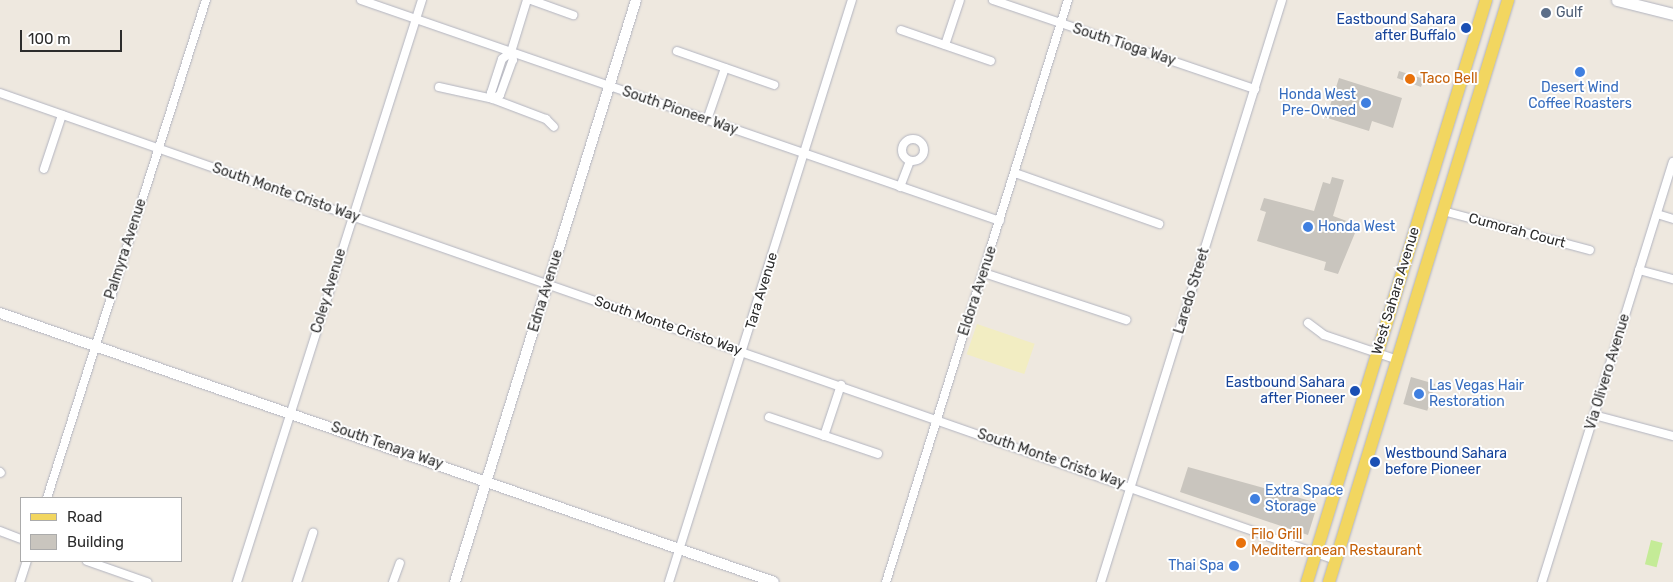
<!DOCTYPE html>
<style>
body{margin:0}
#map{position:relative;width:1673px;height:582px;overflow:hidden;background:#eee8df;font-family:Rubik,sans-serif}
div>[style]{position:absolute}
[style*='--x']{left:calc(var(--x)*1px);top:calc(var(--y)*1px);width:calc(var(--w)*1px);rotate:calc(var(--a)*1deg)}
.sand>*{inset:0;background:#f2edc2;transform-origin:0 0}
.pitch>*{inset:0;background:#c4eb97;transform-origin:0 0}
.building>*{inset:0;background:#c9c5be;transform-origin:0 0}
.roads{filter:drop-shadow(0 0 1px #b2b4c0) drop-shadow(0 0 1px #b2b4c0)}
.minor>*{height:8px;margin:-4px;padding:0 4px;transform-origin:4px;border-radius:4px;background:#fff}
.minor>.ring{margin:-4px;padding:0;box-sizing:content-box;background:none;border:8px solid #fff;border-radius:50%}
.tertiary>*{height:10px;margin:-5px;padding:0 5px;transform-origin:5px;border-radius:5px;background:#fff}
.secondary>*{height:11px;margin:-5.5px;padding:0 5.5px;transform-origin:5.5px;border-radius:5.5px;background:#fff}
.primary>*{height:12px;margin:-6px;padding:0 6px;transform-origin:6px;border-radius:6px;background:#f2d660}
.dots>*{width:14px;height:14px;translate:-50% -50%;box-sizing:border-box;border:2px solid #fff;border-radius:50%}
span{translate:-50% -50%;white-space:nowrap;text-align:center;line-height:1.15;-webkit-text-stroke:4px #fff;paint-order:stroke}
.service-label{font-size:14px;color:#4e5e75}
.left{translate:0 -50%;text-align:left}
.transit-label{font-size:14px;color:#164399}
.right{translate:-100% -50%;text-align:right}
.street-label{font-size:14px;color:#2c2c2c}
.food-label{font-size:14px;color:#c56008}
.shop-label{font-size:14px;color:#366cbe}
.legend{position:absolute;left:20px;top:497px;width:162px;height:65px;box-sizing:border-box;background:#fff;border:1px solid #ababab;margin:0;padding:6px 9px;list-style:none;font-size:15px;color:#2c2c2c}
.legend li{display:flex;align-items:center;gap:10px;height:25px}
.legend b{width:25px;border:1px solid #ababab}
.scale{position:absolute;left:20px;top:30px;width:102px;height:22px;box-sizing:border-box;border:2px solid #2c2c2c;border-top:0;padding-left:6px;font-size:15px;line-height:18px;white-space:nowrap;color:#2c2c2c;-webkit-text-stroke:4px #fff;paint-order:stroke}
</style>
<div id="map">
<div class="sand">
<i style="left:977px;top:324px;width:61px;height:32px;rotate:19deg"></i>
</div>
<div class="pitch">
<i style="left:1651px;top:540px;width:12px;height:25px;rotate:14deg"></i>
</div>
<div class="building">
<i style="clip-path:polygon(1399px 71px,1424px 79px,1421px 87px,1397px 78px)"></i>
<i style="clip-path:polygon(1339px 78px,1402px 98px,1393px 128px,1372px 121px,1369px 131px,1321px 116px,1324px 108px,1329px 109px)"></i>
<i style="clip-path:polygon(1332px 177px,1344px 180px,1333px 216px,1355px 224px,1355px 233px,1338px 274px,1324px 270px,1326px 262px,1257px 241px,1266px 212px,1260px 210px,1264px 198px,1314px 211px,1323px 182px,1330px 184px)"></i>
<i style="left:1411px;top:377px;width:25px;height:28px;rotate:16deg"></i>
<i style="clip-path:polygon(1188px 467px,1318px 503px,1308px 535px,1180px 492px)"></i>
</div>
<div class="roads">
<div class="minor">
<i style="--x:361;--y:0;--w:676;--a:19.08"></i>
<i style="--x:531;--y:0;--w:45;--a:19.7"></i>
<i style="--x:993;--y:0;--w:277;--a:18.8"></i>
<i style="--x:901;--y:30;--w:95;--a:19"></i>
<i style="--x:945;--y:45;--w:47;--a:-71.6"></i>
<i style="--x:677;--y:51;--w:103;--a:19.3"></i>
<i style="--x:511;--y:52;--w:11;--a:142"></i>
<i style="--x:502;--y:59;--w:36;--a:108"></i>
<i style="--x:491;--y:93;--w:6;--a:72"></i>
<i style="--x:493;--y:99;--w:8;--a:-30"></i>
<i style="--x:500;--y:95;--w:37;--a:-70"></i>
<i style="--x:513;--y:60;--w:8;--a:-104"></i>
<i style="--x:511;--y:52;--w:54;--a:-72.9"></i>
<i style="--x:439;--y:87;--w:55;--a:12.5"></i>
<i style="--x:493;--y:99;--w:57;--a:20.7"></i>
<i style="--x:546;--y:119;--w:11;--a:45"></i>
<i style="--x:0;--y:93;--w:1415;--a:19.27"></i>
<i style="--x:707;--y:120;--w:55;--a:-70.9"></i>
<i class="ring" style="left:902px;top:139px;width:14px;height:14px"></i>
<i style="--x:44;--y:169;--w:57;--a:-71.6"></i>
<i style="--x:1015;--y:173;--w:153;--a:19.5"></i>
<i style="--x:900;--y:187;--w:28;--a:-69"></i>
<i style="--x:1443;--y:211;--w:152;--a:14.9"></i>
<i style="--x:1657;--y:214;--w:17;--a:17"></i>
<i style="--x:1639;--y:270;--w:35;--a:15"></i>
<i style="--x:984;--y:273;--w:150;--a:18.3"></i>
<i style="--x:1308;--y:323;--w:20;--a:37"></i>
<i style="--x:1324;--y:335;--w:78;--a:18.7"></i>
<i style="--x:1594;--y:415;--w:82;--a:14.9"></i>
<i style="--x:769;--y:417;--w:115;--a:18.7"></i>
<i style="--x:824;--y:436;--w:54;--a:-71.6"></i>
<i style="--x:0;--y:472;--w:1;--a:45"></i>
<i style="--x:47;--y:498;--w:523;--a:-72.29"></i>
<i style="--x:0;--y:531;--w:22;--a:21"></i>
<i style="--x:87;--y:561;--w:64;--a:19.3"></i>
<i style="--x:20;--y:582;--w:22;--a:-72"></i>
<i style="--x:237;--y:582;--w:611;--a:-72.37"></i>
<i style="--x:297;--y:582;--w:52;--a:-71.9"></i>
<i style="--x:393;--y:582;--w:20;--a:-70"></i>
<i style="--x:669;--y:582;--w:610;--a:-72.55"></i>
<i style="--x:886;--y:582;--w:610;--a:-72.63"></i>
<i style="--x:1101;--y:582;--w:609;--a:-72.72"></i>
<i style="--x:1542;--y:582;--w:440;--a:-72.7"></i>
</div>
<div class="tertiary">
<i style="--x:0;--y:313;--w:819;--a:19.16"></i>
<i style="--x:455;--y:582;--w:609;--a:-72.72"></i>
</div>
<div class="secondary">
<i style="--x:1617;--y:0;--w:58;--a:14"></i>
</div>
<div class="primary">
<i style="--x:1307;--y:582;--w:609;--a:-72.9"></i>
<i style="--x:1329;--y:582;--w:609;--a:-72.9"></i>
</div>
</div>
<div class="dots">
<i style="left:1546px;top:13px;background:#5c6f8a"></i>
<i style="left:1466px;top:28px;background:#1a4fb4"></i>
<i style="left:1580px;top:72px;background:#3f7fe0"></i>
<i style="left:1410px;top:79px;background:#e8710a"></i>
<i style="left:1366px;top:103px;background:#3f7fe0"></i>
<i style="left:1308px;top:227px;background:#3f7fe0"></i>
<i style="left:1355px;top:391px;background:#1a4fb4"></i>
<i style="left:1419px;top:394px;background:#3f7fe0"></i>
<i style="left:1375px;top:462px;background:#1a4fb4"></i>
<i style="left:1255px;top:499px;background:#3f7fe0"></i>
<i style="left:1241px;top:543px;background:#e8710a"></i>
<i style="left:1234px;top:566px;background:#3f7fe0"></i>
</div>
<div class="service-label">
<span class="left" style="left:1556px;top:13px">Gulf</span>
</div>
<div class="transit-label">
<span class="right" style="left:1456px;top:28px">Eastbound Sahara<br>after Buffalo</span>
<span class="right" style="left:1345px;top:391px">Eastbound Sahara<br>after Pioneer</span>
<span class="left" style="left:1385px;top:462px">Westbound Sahara<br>before Pioneer</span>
</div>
<div class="street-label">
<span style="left:1124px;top:45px;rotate:18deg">South Tioga Way</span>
<span style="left:680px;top:111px;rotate:19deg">South Pioneer Way</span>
<span style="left:286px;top:193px;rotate:19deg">South Monte Cristo Way</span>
<span style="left:1517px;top:231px;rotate:15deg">Cumorah Court</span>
<span style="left:126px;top:249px;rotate:-72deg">Palmyra Avenue</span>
<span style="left:329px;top:291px;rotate:-73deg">Coley Avenue</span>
<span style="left:546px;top:291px;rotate:-73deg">Edna Avenue</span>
<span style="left:762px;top:291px;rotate:-73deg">Tara Avenue</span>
<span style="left:978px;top:291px;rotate:-72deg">Eldora Avenue</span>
<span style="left:1192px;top:291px;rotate:-73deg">Laredo Street</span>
<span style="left:1396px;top:291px;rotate:-73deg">West Sahara Avenue</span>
<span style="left:668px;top:326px;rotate:19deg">South Monte Cristo Way</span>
<span style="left:1608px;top:372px;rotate:-73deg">Via Olivero Avenue</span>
<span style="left:387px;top:446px;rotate:19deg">South Tenaya Way</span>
<span style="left:1051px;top:459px;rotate:19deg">South Monte Cristo Way</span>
</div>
<div class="food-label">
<span class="left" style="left:1420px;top:79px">Taco Bell</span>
<span class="left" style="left:1251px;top:543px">Filo Grill<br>Mediterranean Restaurant</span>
</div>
<div class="shop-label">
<span style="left:1580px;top:96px">Desert Wind<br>Coffee Roasters</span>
<span class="right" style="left:1356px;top:103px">Honda West<br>Pre-Owned</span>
<span class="left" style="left:1318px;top:227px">Honda West</span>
<span class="left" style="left:1429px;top:394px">Las Vegas Hair<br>Restoration</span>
<span class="left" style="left:1265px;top:499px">Extra Space<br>Storage</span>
<span class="right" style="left:1224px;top:566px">Thai Spa</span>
</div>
<ul class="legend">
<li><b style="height:6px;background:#f2d660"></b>Road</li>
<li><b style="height:14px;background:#c9c5be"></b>Building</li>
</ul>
<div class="scale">100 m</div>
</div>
